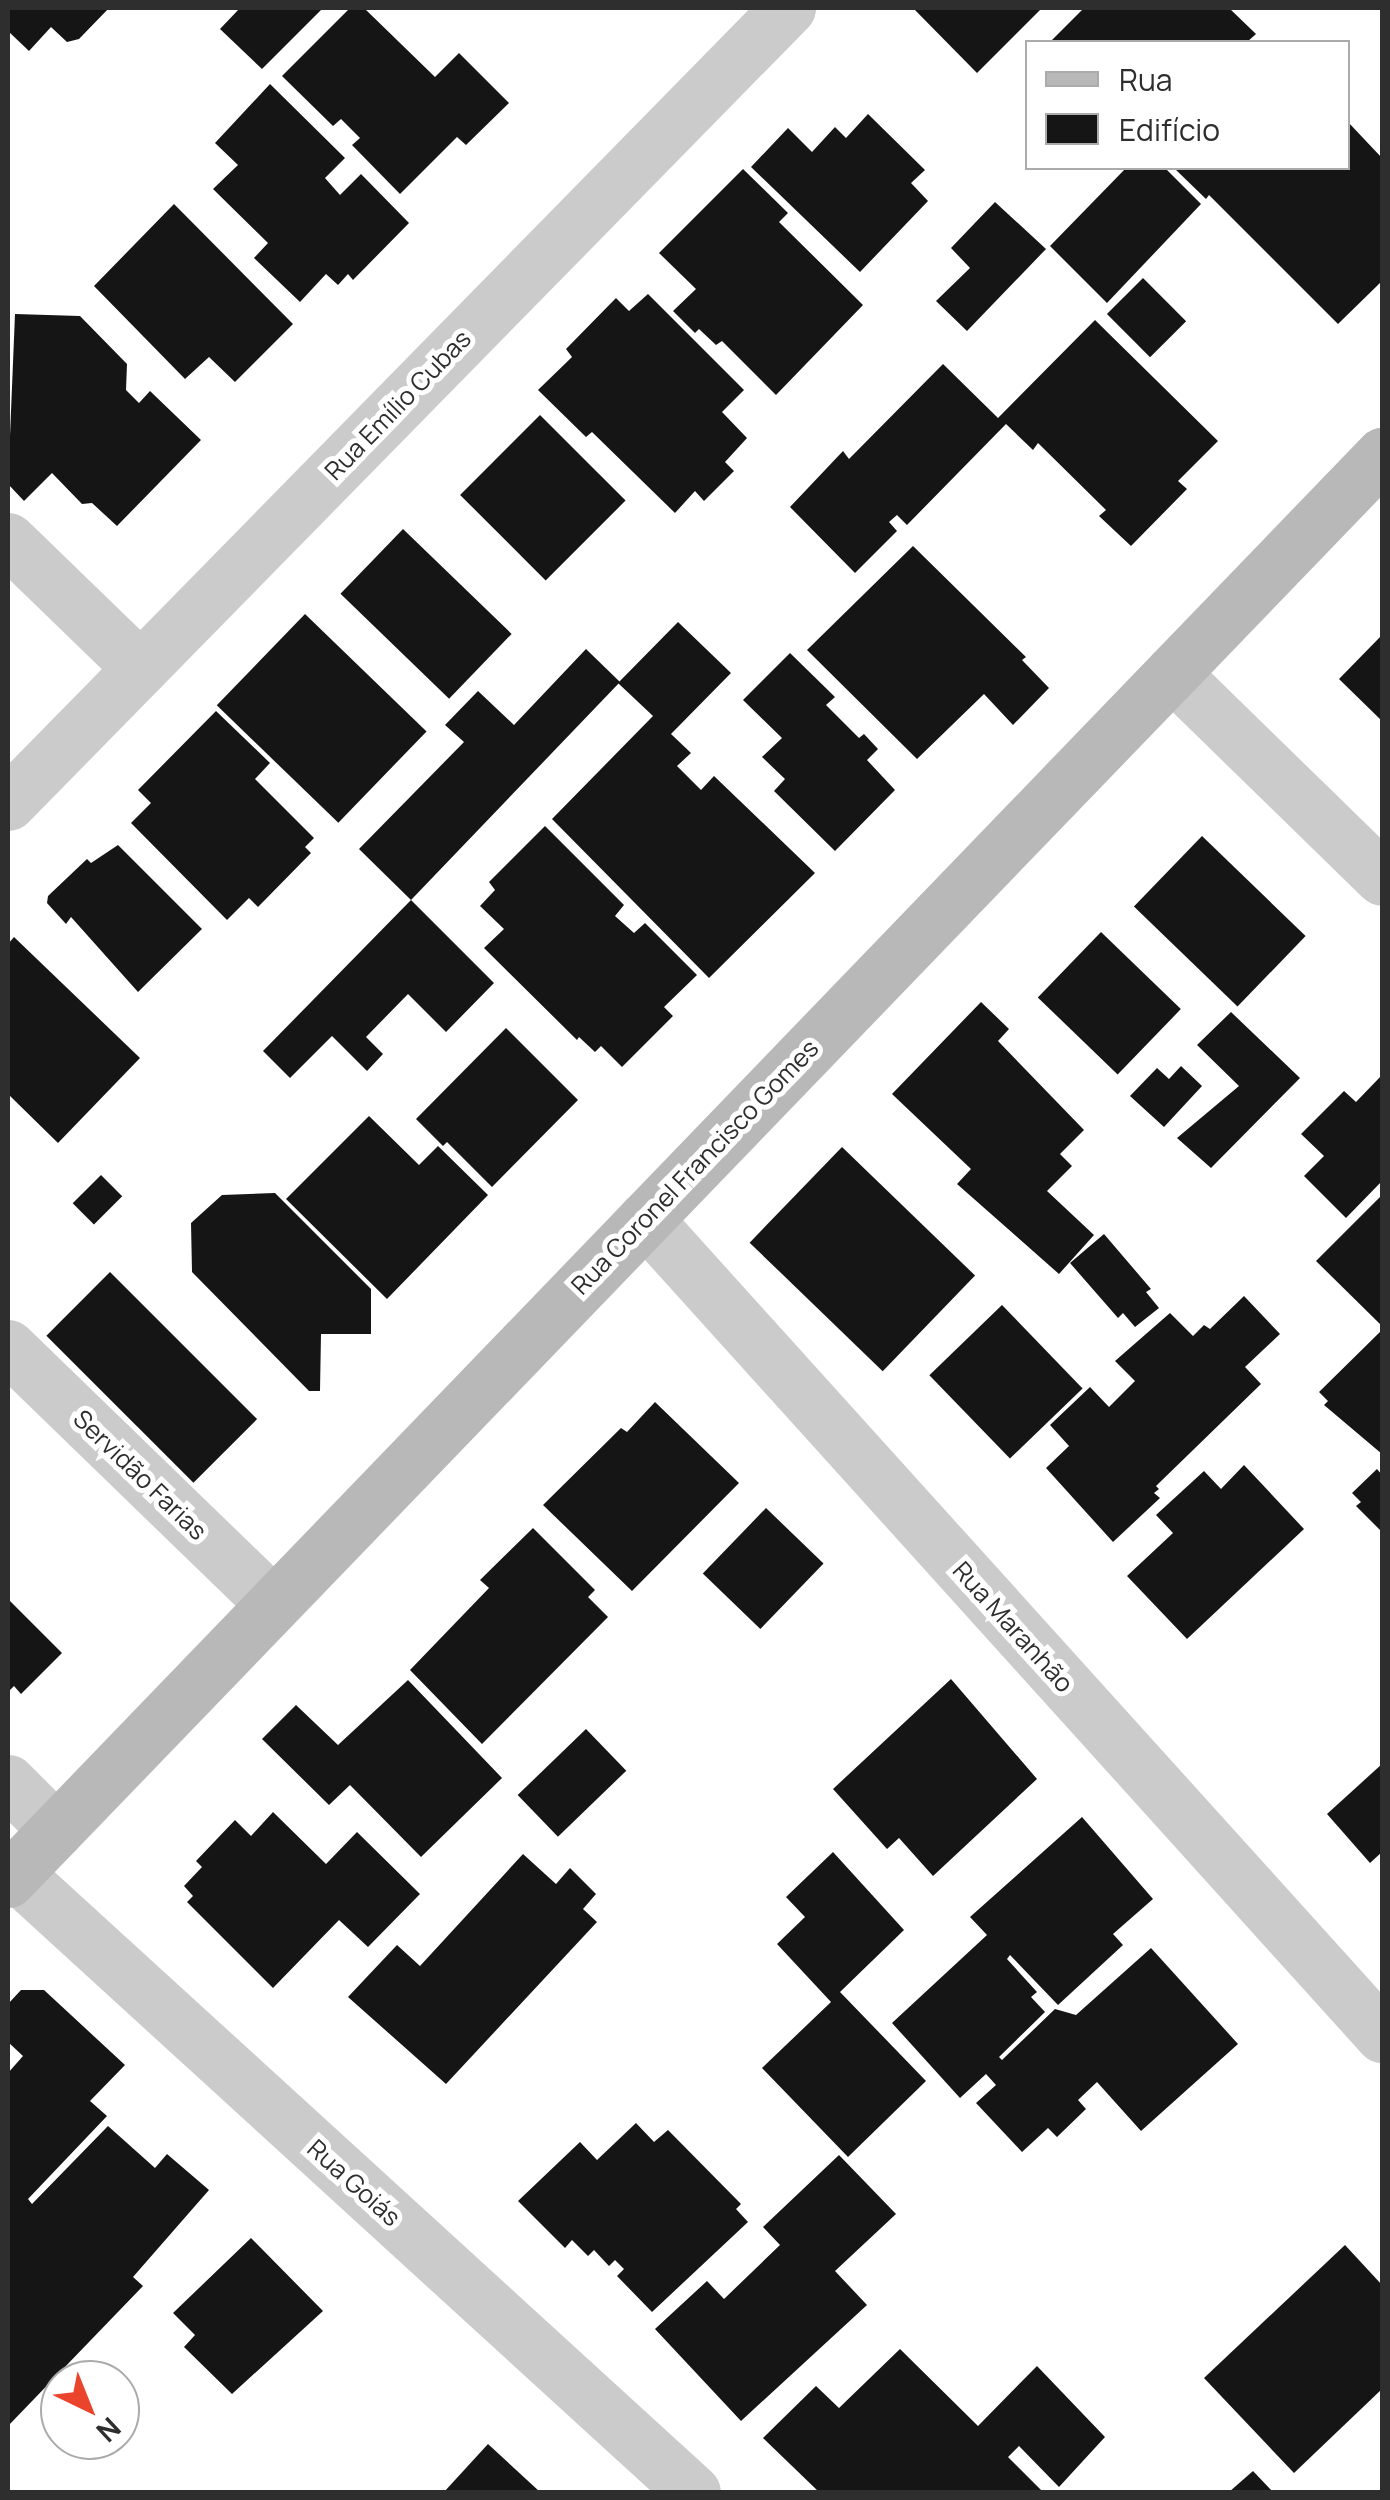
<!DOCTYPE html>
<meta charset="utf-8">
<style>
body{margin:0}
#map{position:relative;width:1390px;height:2500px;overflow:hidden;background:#fff;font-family:Manrope,sans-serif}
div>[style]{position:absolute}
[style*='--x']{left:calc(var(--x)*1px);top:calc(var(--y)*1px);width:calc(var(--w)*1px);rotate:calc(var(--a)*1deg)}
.building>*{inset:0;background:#151515;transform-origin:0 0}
.street>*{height:55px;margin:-27.5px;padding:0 27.5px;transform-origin:27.5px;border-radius:27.5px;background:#cbcbcb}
.secondary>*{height:55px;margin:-27.5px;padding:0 27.5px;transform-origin:27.5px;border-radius:27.5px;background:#b8b8b8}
span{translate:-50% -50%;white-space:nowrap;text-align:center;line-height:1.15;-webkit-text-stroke:10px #fff;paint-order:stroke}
.street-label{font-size:25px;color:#2e2e2e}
.frame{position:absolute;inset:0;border:10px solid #2e2e2e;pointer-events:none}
.legend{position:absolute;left:1025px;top:40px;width:325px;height:130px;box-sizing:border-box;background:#fff;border:2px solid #ababab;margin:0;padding:12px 18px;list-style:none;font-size:30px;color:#2e2e2e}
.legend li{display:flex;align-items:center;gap:20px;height:50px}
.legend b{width:50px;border:2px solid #ababab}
.north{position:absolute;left:40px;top:2360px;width:100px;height:100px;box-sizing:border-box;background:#fff;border:2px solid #ababab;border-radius:50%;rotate:137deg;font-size:28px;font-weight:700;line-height:40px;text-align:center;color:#2e2e2e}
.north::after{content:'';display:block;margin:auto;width:35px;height:45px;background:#ea442c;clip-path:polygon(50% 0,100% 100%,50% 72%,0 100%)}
</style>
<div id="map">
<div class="building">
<i style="clip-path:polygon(8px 8px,109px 8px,79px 39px,67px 42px,51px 27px,29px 51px,8px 31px)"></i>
<i style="clip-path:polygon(240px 8px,323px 8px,262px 69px,220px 29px)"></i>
<i style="clip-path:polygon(350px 8px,364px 8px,435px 77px,459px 53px,509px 103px,466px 145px,457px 137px,400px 194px,352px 145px,360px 138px,341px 119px,333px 126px,282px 76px)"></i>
<i style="clip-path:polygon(913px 8px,1042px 8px,977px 73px)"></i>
<i style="clip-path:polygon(1084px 8px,1229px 8px,1256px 34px,1247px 42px,1050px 42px)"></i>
<i style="clip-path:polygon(270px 84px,345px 158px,325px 178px,340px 195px,361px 174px,409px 223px,353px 280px,348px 274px,338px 285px,326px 274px,300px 302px,254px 258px,268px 243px,213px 189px,238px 165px,215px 143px)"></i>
<i style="clip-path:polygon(868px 114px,925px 170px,911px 183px,928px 201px,860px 272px,751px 167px,788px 128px,812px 152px,835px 127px,846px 138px)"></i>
<i style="clip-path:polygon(1348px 122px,1382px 158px,1382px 281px,1338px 324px,1209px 195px,1206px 199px,1174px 168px,1348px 168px)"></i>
<i style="clip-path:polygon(1126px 168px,1165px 168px,1201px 204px,1107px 303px,1050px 246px)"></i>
<i style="clip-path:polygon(743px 169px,788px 213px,779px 222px,863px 305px,776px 395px,722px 341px,716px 345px,699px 329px,695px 333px,673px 311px,696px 289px,659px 253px)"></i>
<i style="clip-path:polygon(995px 202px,1046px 249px,967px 331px,936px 301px,970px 268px,951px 248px)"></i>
<i style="clip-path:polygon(174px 204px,293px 324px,235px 382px,209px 357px,185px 379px,94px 286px)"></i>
<i style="left:1143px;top:278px;width:61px;height:51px;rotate:45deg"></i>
<i style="clip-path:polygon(648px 294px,744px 390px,722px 412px,747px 438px,725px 462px,734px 471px,704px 501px,695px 491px,675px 513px,592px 432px,586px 437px,538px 390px,572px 357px,566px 349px,616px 298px,629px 311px)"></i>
<i style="clip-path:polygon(15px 314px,80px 316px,127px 364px,126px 390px,139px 403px,150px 391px,201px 440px,117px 526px,92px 503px,82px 504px,52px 473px,24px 501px,8px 484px)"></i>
<i style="clip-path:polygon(1095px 320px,1218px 441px,1178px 481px,1187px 489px,1131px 546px,1099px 516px,1106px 510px,1038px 443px,1033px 450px,1006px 424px,907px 525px,897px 515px,889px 522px,897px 531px,855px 573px,790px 507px,843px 451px,849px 459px,943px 364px,998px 418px)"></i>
<i style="left:540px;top:415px;width:121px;height:113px;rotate:45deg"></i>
<i style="left:403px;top:529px;width:151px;height:90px;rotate:44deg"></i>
<i style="clip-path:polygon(913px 546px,1026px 657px,1022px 660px,1049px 688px,1013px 725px,984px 694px,917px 759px,807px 650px)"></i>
<i style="left:305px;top:614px;width:169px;height:127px;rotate:44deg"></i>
<i style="clip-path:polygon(678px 622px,731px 673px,671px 734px,691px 753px,677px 766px,701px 790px,714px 776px,815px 873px,709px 978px,552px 819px,653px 716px,618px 683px)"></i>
<i style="clip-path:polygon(1382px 635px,1382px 721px,1339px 679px)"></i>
<i style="clip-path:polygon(586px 649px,620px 682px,411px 900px,359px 849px,464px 742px,445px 725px,478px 691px,514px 725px)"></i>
<i style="clip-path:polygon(790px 653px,835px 697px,826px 705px,859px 738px,864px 734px,878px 749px,867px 760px,895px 790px,835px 851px,774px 791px,785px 779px,762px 757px,782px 738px,743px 700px)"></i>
<i style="clip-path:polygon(216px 711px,270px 763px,255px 779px,314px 838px,305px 847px,311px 853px,258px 907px,249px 898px,227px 920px,131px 823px,151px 803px,138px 790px)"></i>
<i style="clip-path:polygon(545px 826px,624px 905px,615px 916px,634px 933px,645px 923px,697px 975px,664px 1007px,673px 1016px,622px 1067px,601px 1046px,595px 1052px,579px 1037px,577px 1040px,484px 948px,504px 929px,480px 906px,495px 890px,489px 882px)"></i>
<i style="left:1202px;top:836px;width:144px;height:98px;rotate:44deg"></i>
<i style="clip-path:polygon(118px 845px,202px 929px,138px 992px,71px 917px,66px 924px,47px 903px,48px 896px,87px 859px,91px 863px)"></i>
<i style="clip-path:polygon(411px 900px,494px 983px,446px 1032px,408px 994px,366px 1037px,383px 1054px,367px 1071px,332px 1036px,290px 1078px,263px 1051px)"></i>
<i style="left:1101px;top:932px;width:111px;height:91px;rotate:44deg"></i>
<i style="clip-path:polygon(14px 937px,140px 1058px,58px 1143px,8px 1094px,8px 944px)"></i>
<i style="clip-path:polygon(981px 1002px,1009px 1029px,998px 1041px,1084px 1130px,1060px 1154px,1072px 1166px,1047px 1191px,1094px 1235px,1059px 1274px,957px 1184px,971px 1169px,892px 1094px)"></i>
<i style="clip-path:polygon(1231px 1012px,1300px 1078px,1211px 1168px,1177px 1138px,1239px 1086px,1197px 1045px)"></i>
<i style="clip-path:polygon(506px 1028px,578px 1100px,492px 1187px,447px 1142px,443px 1146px,416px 1119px)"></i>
<i style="clip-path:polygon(1181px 1066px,1202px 1086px,1164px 1127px,1130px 1096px,1157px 1068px,1169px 1079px)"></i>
<i style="clip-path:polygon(1382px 1075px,1382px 1181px,1346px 1218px,1304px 1176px,1324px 1156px,1301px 1134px,1344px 1091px,1356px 1102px)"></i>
<i style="clip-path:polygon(369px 1116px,419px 1165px,438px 1146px,488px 1195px,387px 1299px,286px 1199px)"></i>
<i style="left:842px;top:1147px;width:185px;height:133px;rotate:44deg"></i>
<i style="left:101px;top:1175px;width:30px;height:40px;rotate:45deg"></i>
<i style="clip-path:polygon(275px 1193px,371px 1289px,371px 1334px,321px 1334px,320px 1391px,309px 1391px,192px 1272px,191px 1223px,222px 1195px)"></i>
<i style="clip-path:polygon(1382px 1195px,1382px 1326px,1316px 1261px)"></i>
<i style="clip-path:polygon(1104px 1234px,1151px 1289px,1146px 1292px,1159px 1308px,1135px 1327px,1123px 1313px,1118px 1318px,1070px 1263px)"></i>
<i style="left:110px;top:1272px;width:208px;height:90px;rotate:45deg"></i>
<i style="clip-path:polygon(1244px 1296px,1280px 1334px,1245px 1367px,1261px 1384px,1156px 1486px,1159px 1489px,1154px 1493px,1160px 1498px,1113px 1542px,1046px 1468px,1069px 1446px,1050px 1425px,1090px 1387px,1109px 1407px,1135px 1381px,1115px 1361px,1170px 1313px,1193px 1336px,1204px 1325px,1210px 1329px)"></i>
<i style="left:1002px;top:1305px;width:116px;height:101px;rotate:46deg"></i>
<i style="clip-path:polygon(1382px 1330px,1382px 1454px,1324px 1405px,1328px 1401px,1319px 1392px)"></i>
<i style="clip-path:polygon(655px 1402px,739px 1483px,632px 1591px,543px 1505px,621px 1428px,627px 1432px)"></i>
<i style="clip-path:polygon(1244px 1465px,1304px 1529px,1187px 1639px,1127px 1576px,1173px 1533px,1156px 1515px,1204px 1471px,1221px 1489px)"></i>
<i style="clip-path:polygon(1377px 1469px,1382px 1475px,1382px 1532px,1356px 1506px,1361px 1502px,1352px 1493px)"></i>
<i style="left:766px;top:1508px;width:80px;height:91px;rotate:44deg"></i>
<i style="clip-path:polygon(533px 1528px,595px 1590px,588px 1597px,608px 1617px,482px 1744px,410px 1670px,489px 1588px,480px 1580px)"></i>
<i style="clip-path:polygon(8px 1599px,62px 1653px,21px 1694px,14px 1686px,8px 1692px)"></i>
<i style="clip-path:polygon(951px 1679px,1037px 1779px,933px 1876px,899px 1838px,887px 1849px,833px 1789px)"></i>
<i style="clip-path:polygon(408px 1680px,502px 1778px,421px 1857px,350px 1785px,329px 1805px,262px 1739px,296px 1705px,338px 1745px)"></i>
<i style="left:586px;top:1729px;width:58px;height:95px;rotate:46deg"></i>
<i style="clip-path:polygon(1382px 1764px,1382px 1852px,1370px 1863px,1327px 1814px)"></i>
<i style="clip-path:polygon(273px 1812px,326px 1864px,357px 1832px,420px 1894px,368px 1947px,339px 1920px,273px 1988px,187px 1902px,193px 1896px,184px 1886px,202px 1867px,196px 1861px,235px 1820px,251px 1836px)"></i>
<i style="clip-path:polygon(1082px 1817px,1153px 1899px,1113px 1934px,1123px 1945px,1058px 2005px,1010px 1955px,1007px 1959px,1037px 1992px,1031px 1997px,1045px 2012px,999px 2057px,1002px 2060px,1055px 2009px,1076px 2015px,1151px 1948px,1238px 2044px,1141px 2131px,1097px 2082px,1078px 2100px,1086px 2109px,1057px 2137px,1048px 2128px,1022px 2152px,976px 2103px,996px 2085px,986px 2074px,960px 2098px,892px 2023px,987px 1935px,970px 1917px)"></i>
<i style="clip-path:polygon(833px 1852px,904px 1930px,840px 1992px,926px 2081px,848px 2157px,762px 2068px,831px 2002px,777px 1944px,805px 1917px,786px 1897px)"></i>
<i style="clip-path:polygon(523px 1854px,556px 1884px,570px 1868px,596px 1894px,583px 1909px,597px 1922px,446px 2084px,348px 1997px,397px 1945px,420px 1966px)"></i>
<i style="clip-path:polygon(21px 1990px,44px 1990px,125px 2065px,90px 2101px,107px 2116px,28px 2199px,32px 2204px,108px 2126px,155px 2168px,167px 2154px,209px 2190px,133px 2277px,143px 2286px,8px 2426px,8px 2073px,23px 2056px,8px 2042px,8px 2004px)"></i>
<i style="clip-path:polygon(636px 2123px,654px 2142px,668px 2130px,741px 2204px,736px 2209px,748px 2222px,652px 2312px,617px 2276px,624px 2269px,615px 2260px,609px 2266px,594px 2250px,588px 2256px,572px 2240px,565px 2248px,518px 2201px,580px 2142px,597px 2160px)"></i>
<i style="clip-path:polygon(839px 2155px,896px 2214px,835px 2271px,867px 2305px,741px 2421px,655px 2329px,707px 2281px,724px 2299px,780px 2245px,763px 2227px)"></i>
<i style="clip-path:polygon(251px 2238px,323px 2311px,232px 2394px,184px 2347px,195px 2335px,173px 2313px)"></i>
<i style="clip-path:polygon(1345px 2245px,1382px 2285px,1382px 2389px,1294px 2473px,1204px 2378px)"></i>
<i style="clip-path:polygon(900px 2349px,978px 2426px,1037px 2366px,1105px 2437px,1059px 2487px,1019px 2446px,1008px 2457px,1043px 2492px,819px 2492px,763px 2438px,816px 2386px,839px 2408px)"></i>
<i style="clip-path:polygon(488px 2444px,540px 2492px,444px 2492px)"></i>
<i style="clip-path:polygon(1253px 2471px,1273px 2492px,1229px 2492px)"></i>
</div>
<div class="street">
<i style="--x:8;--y:540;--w:184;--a:44.1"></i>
<i style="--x:1172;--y:673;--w:293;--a:44.3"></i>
<i style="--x:8;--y:803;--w:1114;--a:-45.55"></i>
<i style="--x:645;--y:1219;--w:1100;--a:47.91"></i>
<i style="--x:8;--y:1347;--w:369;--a:44.1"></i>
<i style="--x:8;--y:1782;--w:68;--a:45"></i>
<i style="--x:15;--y:1873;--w:918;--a:42.4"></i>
</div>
<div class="secondary">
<i style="--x:8;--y:1880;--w:1980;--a:-46.04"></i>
</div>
<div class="street-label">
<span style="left:398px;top:405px;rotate:-46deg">Rua Emílio Cubas</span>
<span style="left:695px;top:1167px;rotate:-46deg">Rua Coronel Francisco Gomes</span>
<span style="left:140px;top:1475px;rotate:44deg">Servidão Farias</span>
<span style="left:1013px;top:1627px;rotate:48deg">Rua Maranhão</span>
<span style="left:354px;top:2183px;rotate:42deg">Rua Goiás</span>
</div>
<div class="frame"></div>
<ul class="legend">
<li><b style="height:12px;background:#b8b8b8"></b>Rua</li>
<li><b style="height:28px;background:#151515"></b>Edifício</li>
</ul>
<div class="north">N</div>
</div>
